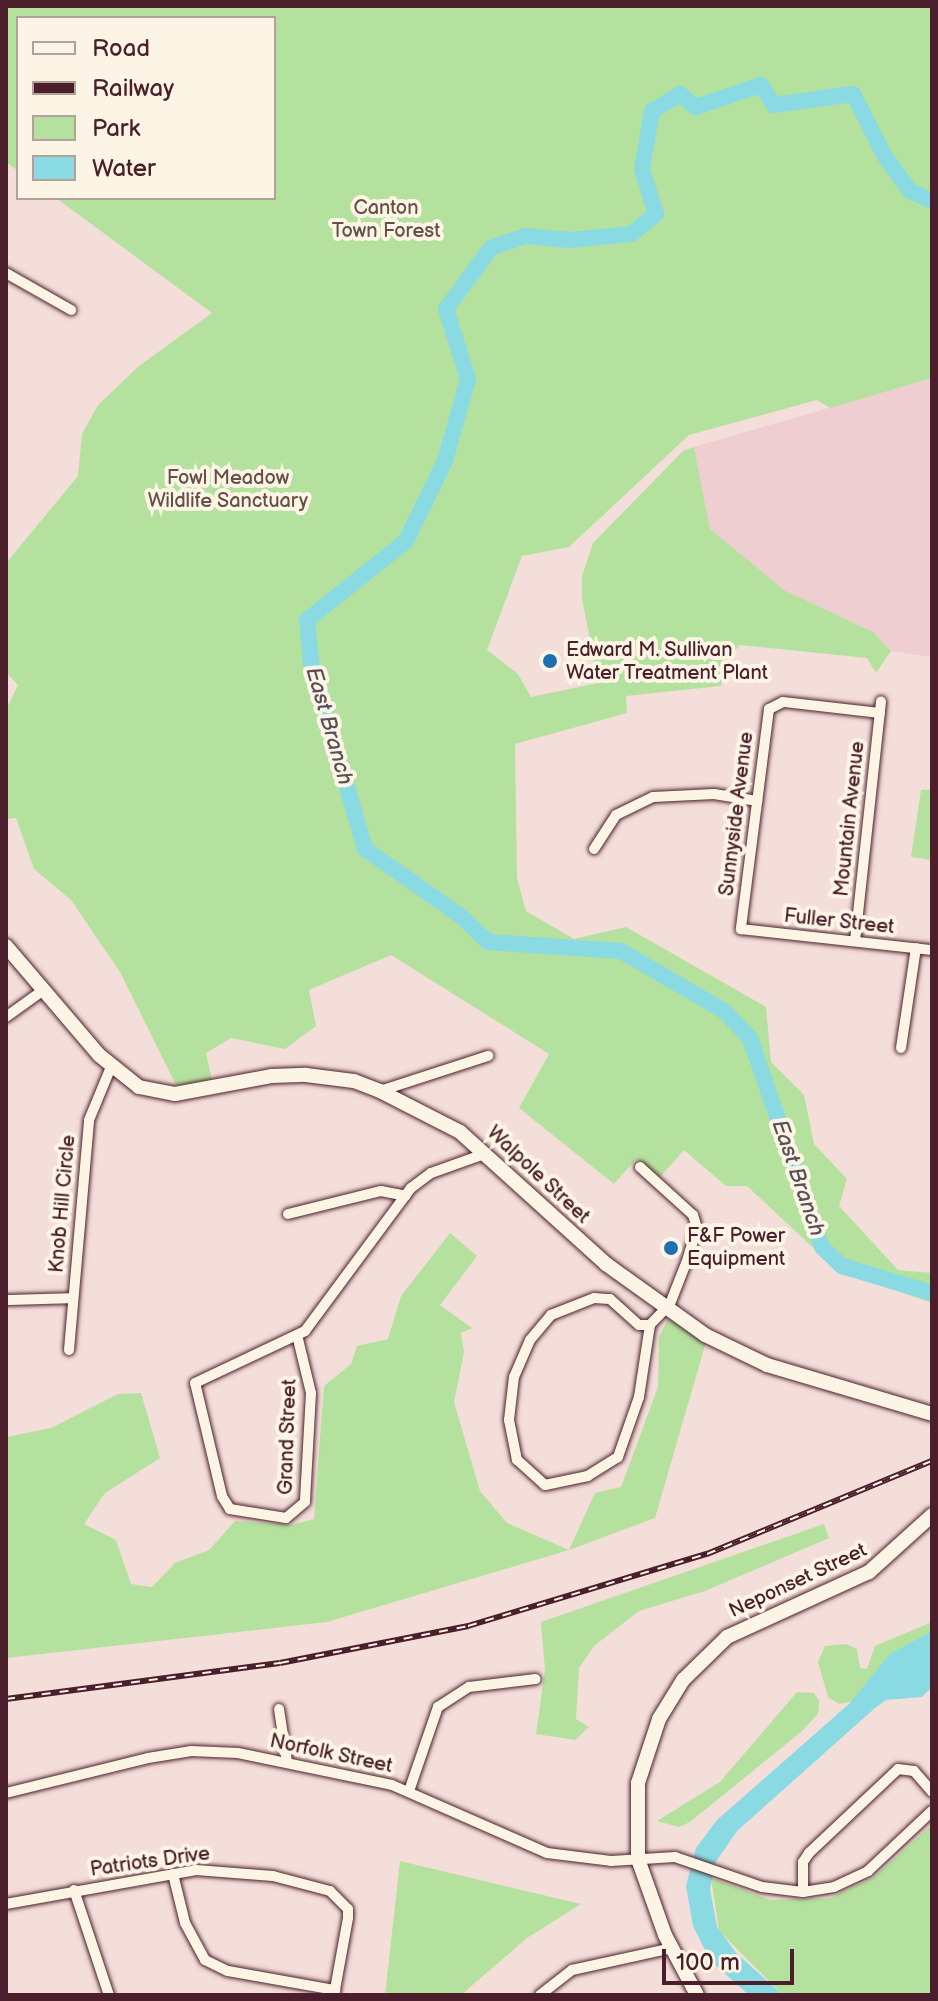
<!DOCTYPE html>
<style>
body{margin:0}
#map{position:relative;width:938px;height:2001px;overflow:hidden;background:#f4ded9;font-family:"Balsamiq Sans",sans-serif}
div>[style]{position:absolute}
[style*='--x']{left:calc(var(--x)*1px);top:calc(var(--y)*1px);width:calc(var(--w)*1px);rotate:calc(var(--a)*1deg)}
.built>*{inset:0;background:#eeced1}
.green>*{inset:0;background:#b5e19f}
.water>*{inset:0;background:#89dae2}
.river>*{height:16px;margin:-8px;padding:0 8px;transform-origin:8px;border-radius:8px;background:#89dae2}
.roads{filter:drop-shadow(0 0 2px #4a1f2b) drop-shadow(0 0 2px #4a1f2b)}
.street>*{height:10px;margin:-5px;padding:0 5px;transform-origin:5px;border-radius:5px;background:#fcf5e5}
.secondary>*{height:14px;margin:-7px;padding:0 7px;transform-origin:7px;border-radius:7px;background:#fcf5e5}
.rail>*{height:6px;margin-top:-3px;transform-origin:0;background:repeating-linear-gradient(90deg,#fcf5e5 0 9px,#4a1f2b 0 18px);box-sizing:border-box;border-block:2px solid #4a1f2b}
.dots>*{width:22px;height:22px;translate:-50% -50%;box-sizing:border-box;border:4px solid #fcf5e5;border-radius:50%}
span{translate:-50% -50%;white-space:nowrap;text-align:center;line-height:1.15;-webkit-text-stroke:8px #fcf5e5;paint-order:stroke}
.park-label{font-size:20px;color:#655048}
.poi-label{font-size:20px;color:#4a1f2b}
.left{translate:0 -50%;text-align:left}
.street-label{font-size:20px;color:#4a1f2b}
.water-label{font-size:22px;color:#5a4e59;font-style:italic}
.frame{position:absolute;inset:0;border:8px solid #4a1f2b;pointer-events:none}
.legend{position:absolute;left:16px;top:16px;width:260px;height:184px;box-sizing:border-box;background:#fcf5e5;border:2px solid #b59f9b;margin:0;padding:10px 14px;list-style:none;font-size:24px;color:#4a1f2b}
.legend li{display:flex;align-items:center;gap:16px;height:40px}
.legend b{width:40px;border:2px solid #b59f9b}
.scale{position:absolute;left:662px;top:1949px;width:132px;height:36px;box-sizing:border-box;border:4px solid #4a1f2b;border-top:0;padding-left:10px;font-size:24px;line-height:28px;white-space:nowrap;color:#4a1f2b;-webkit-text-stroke:6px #fcf5e5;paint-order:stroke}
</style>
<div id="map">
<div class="built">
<i style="clip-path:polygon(932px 378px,932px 657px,891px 651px,873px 632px,784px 590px,753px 567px,710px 529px,694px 447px)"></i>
</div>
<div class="green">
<i style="clip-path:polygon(6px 6px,932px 6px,932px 378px,830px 408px,817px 400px,689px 435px,569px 547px,522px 556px,487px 650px,518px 674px,531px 697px,598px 683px,582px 598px,582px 576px,593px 543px,683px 451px,694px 447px,710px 529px,784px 590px,873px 632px,891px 651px,876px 673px,867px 658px,740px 645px,727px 660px,721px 686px,626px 696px,627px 713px,515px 744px,517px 878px,526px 911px,574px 939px,626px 927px,766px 1007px,771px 1062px,804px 1095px,814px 1144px,847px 1179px,839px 1206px,898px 1270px,932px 1273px,932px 1303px,837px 1270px,747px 1186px,726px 1186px,684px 1150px,660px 1177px,636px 1159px,614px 1184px,519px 1108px,549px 1054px,391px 955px,309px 990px,316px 1026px,285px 1049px,231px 1038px,206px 1053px,212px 1080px,176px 1085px,120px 972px,71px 900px,34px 869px,16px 818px,6px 819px,6px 710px,18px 685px,6px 672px,6px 563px,78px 476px,82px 434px,98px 405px,139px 366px,212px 313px,56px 198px,274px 198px,274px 18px,18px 18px,18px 171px,6px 162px)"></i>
<i style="clip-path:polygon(932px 789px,932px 860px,911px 857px,921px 790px)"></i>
<i style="clip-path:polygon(450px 1233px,477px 1256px,440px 1305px,472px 1328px,461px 1333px,464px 1352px,454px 1402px,480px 1491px,507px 1523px,569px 1550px,595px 1493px,621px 1487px,658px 1387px,659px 1337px,668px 1319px,706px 1342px,655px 1518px,569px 1550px,327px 1622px,6px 1658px,6px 1437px,51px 1428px,118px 1394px,141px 1393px,160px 1458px,105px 1493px,84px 1524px,116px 1540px,131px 1584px,152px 1587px,175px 1563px,209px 1550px,235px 1521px,291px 1525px,314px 1519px,324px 1386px,351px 1364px,357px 1346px,388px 1339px,401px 1296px)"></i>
<i style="clip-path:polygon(824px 1524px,829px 1538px,705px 1591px,639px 1611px,594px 1646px,579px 1668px,576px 1719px,589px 1727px,575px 1740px,536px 1734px,545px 1669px,541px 1622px)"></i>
<i style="clip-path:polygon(932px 1622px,932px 1642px,861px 1699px,839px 1704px,828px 1697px,818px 1662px,825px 1646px,846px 1644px,857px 1649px,860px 1668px,867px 1669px,875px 1646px)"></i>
<i style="clip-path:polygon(797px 1692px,814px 1693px,819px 1701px,818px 1714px,802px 1731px,690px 1822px,679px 1827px,657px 1821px,720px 1782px)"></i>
<i style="clip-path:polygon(932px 1825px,932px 1995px,783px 1995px,719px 1931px,711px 1878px,771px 1900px,830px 1898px,873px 1878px)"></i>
<i style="clip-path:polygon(400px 1861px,581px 1904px,527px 1938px,461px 1995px,385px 1995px)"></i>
</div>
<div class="water">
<i style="clip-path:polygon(932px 1631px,932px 1687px,922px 1697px,886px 1700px,875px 1708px,737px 1831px,715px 1863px,710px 1889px,717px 1927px,736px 1953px,783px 1995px,749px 1995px,710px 1960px,693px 1926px,686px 1886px,696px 1848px,717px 1820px,849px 1704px,890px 1654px)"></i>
</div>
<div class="river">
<i style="--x:932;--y:201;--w:24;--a:-156"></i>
<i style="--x:910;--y:191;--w:44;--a:-125.8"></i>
<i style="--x:884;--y:155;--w:68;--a:-116.9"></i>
<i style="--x:853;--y:94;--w:80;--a:172.1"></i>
<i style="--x:774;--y:105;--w:24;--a:-123"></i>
<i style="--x:761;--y:85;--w:69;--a:161.3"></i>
<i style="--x:696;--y:107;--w:21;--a:-141"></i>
<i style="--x:680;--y:94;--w:33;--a:149"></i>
<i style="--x:652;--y:111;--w:59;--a:99.8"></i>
<i style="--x:642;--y:169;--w:47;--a:72.7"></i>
<i style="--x:656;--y:214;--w:32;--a:141"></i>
<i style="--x:631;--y:234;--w:60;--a:174.3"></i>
<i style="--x:571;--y:240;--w:46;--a:-175"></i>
<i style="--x:525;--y:236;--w:36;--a:161"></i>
<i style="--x:491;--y:248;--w:76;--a:126.4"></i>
<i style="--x:446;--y:309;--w:73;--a:72.6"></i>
<i style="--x:468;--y:379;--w:85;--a:105.7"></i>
<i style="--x:445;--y:461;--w:89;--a:116"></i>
<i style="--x:406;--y:541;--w:127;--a:141.4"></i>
<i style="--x:307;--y:620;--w:44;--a:84.8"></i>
<i style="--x:311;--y:664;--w:193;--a:73.7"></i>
<i style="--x:365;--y:849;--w:118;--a:35"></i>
<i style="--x:462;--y:917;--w:36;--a:44"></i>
<i style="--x:488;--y:942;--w:133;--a:3.9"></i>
<i style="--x:621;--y:951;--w:119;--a:30.2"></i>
<i style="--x:724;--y:1011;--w:37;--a:46"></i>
<i style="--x:750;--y:1038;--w:221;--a:71"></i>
<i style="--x:822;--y:1247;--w:28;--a:44"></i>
<i style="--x:842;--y:1266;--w:94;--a:16.7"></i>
</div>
<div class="roads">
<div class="street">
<i style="--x:6;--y:273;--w:75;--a:29.6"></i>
<i style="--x:880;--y:713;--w:98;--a:-173.5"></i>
<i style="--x:783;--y:702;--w:16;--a:153"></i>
<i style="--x:769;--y:709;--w:222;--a:97.3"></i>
<i style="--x:741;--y:929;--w:192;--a:6.3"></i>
<i style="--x:594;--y:849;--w:40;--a:-57.1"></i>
<i style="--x:616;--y:815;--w:41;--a:-25.9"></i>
<i style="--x:653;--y:797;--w:61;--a:-2.8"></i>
<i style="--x:714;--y:794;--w:44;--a:9.2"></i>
<i style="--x:855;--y:941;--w:241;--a:-83.8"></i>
<i style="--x:6;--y:1017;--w:44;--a:-35.8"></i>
<i style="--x:901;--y:1048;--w:101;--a:-81.5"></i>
<i style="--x:380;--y:1091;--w:114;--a:-18"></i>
<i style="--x:640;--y:1167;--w:72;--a:42.2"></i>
<i style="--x:693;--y:1215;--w:14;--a:73"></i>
<i style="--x:697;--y:1228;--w:31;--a:107"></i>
<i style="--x:688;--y:1258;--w:49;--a:111.4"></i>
<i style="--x:670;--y:1304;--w:29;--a:134"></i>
<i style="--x:650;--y:1325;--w:73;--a:98.7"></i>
<i style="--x:639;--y:1397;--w:64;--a:109.3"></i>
<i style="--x:618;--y:1457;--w:36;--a:148"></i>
<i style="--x:588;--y:1476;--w:44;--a:168.2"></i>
<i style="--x:545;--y:1485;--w:38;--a:-138"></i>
<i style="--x:517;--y:1460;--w:41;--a:-101.3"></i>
<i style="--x:509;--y:1420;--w:43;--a:-83.4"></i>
<i style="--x:514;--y:1377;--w:40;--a:-66.6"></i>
<i style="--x:530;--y:1340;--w:33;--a:-50"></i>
<i style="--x:551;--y:1315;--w:46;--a:-21.6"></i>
<i style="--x:594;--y:1298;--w:16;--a:4"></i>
<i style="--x:610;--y:1299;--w:39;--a:42"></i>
<i style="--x:639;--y:1325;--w:11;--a:0"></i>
<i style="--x:288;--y:1214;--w:96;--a:-13.9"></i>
<i style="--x:381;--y:1191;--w:25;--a:11"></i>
<i style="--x:6;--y:1300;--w:66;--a:-1.7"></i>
<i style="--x:297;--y:1335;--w:60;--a:76.4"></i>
<i style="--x:311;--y:1393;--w:109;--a:93.2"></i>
<i style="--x:305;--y:1502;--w:25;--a:140"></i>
<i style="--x:286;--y:1518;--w:57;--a:-170.9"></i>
<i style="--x:230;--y:1509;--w:15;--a:-122"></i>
<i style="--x:222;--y:1496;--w:116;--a:-103.4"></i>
<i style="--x:195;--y:1383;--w:122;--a:-25.3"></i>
<i style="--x:305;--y:1331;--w:178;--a:-53.5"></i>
<i style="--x:411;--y:1188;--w:25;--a:-37"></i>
<i style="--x:431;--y:1173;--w:59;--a:-19.7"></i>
<i style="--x:69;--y:1350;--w:231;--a:-85"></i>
<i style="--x:89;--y:1120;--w:57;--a:-67.5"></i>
<i style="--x:279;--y:1709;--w:54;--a:81.4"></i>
<i style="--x:409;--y:1791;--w:89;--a:-71"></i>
<i style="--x:438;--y:1707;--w:37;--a:-33"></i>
<i style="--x:469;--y:1687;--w:67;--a:-6.8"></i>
<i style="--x:6;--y:1793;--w:146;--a:-13.8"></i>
<i style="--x:148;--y:1758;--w:44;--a:-9.2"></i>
<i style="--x:191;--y:1751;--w:47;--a:2.4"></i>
<i style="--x:238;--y:1753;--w:157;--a:11.7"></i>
<i style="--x:392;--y:1785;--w:169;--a:23.7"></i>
<i style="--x:547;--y:1853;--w:64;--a:7.1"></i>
<i style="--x:611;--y:1861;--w:64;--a:-3.6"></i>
<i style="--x:675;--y:1857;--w:92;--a:19"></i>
<i style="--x:762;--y:1887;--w:41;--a:7"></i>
<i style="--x:803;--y:1892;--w:31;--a:-9"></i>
<i style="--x:834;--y:1887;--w:38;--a:-25"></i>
<i style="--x:868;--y:1871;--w:88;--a:-43.2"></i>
<i style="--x:173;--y:1874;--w:50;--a:76.2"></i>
<i style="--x:185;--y:1923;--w:42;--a:61.6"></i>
<i style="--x:205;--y:1960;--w:25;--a:26"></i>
<i style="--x:228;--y:1971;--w:109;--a:10.1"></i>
<i style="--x:74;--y:1890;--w:111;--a:71.6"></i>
<i style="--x:803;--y:1892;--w:30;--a:-90"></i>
<i style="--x:803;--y:1862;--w:11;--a:-56"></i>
<i style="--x:809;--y:1853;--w:122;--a:-43.3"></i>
<i style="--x:898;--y:1769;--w:16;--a:7"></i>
<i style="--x:914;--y:1771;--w:28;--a:49"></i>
<i style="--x:6;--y:1904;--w:193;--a:-10.1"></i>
<i style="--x:196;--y:1870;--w:77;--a:4.5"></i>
<i style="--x:273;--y:1876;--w:59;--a:14.7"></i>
<i style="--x:330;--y:1891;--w:25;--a:45"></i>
<i style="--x:348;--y:1909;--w:9;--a:90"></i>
<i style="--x:348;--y:1918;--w:78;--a:100.3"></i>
<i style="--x:540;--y:1995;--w:41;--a:-38"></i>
<i style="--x:572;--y:1970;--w:102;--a:-12.4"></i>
</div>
<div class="secondary">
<i style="--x:6;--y:946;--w:143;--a:49.5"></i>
<i style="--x:99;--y:1055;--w:51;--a:38.7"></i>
<i style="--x:139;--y:1087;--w:37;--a:11"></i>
<i style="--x:175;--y:1094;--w:99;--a:-10.5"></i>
<i style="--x:272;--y:1076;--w:34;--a:-2"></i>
<i style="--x:306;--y:1075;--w:48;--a:7.1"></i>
<i style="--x:354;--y:1081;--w:28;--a:21"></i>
<i style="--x:380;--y:1091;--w:90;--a:27.1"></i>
<i style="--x:460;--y:1132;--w:197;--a:42.1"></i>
<i style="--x:606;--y:1264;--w:122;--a:35.6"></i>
<i style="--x:705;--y:1335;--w:69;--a:25.8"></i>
<i style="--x:767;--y:1365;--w:172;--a:16.5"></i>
<i style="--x:697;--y:1995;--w:68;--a:-118.1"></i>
<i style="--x:665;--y:1935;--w:81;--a:-109.6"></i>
<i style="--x:638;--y:1859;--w:76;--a:-90"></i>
<i style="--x:638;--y:1783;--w:67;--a:-71.8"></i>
<i style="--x:659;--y:1719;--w:46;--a:-58.4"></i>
<i style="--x:683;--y:1680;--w:62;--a:-44.3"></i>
<i style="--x:727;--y:1637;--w:156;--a:-24.6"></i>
<i style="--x:869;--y:1572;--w:85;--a:-42.1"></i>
</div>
</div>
<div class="rail">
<i style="--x:6;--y:1699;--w:276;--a:-7.5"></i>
<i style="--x:280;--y:1663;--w:192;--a:-11.1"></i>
<i style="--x:468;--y:1626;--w:250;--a:-16.8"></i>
<i style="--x:707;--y:1554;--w:243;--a:-22.5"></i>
</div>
<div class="dots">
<i style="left:550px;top:661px;background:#1f6fb2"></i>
<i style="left:671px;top:1248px;background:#1f6fb2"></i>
</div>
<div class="park-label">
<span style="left:386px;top:220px">Canton<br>Town Forest</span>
<span style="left:228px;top:490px">Fowl Meadow<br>Wildlife Sanctuary</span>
</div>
<div class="poi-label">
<span class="left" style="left:566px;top:662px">Edward M. Sullivan<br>Water Treatment Plant</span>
<span class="left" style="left:687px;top:1248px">F&amp;F Power<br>Equipment</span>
</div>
<div class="street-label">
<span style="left:737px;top:814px;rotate:-83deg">Sunnyside Avenue</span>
<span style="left:850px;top:819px;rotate:-84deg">Mountain Avenue</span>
<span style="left:839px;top:922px;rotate:6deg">Fuller Street</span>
<span style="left:538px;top:1175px;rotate:43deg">Walpole Street</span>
<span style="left:63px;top:1204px;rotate:-85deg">Knob Hill Circle</span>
<span style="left:288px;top:1437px;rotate:-88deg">Grand Street</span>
<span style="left:798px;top:1581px;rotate:-25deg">Neponset Street</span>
<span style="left:331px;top:1754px;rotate:12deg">Norfolk Street</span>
<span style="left:150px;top:1862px;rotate:-8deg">Patriots Drive</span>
</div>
<div class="water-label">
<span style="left:329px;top:726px;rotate:74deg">East Branch</span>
<span style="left:798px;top:1178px;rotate:71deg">East Branch</span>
</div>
<div class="frame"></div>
<ul class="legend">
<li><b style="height:10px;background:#fcf5e5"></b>Road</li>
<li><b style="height:10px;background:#4a1f2b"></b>Railway</li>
<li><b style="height:22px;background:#b5e19f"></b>Park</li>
<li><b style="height:22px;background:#89dae2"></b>Water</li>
</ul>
<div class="scale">100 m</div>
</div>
